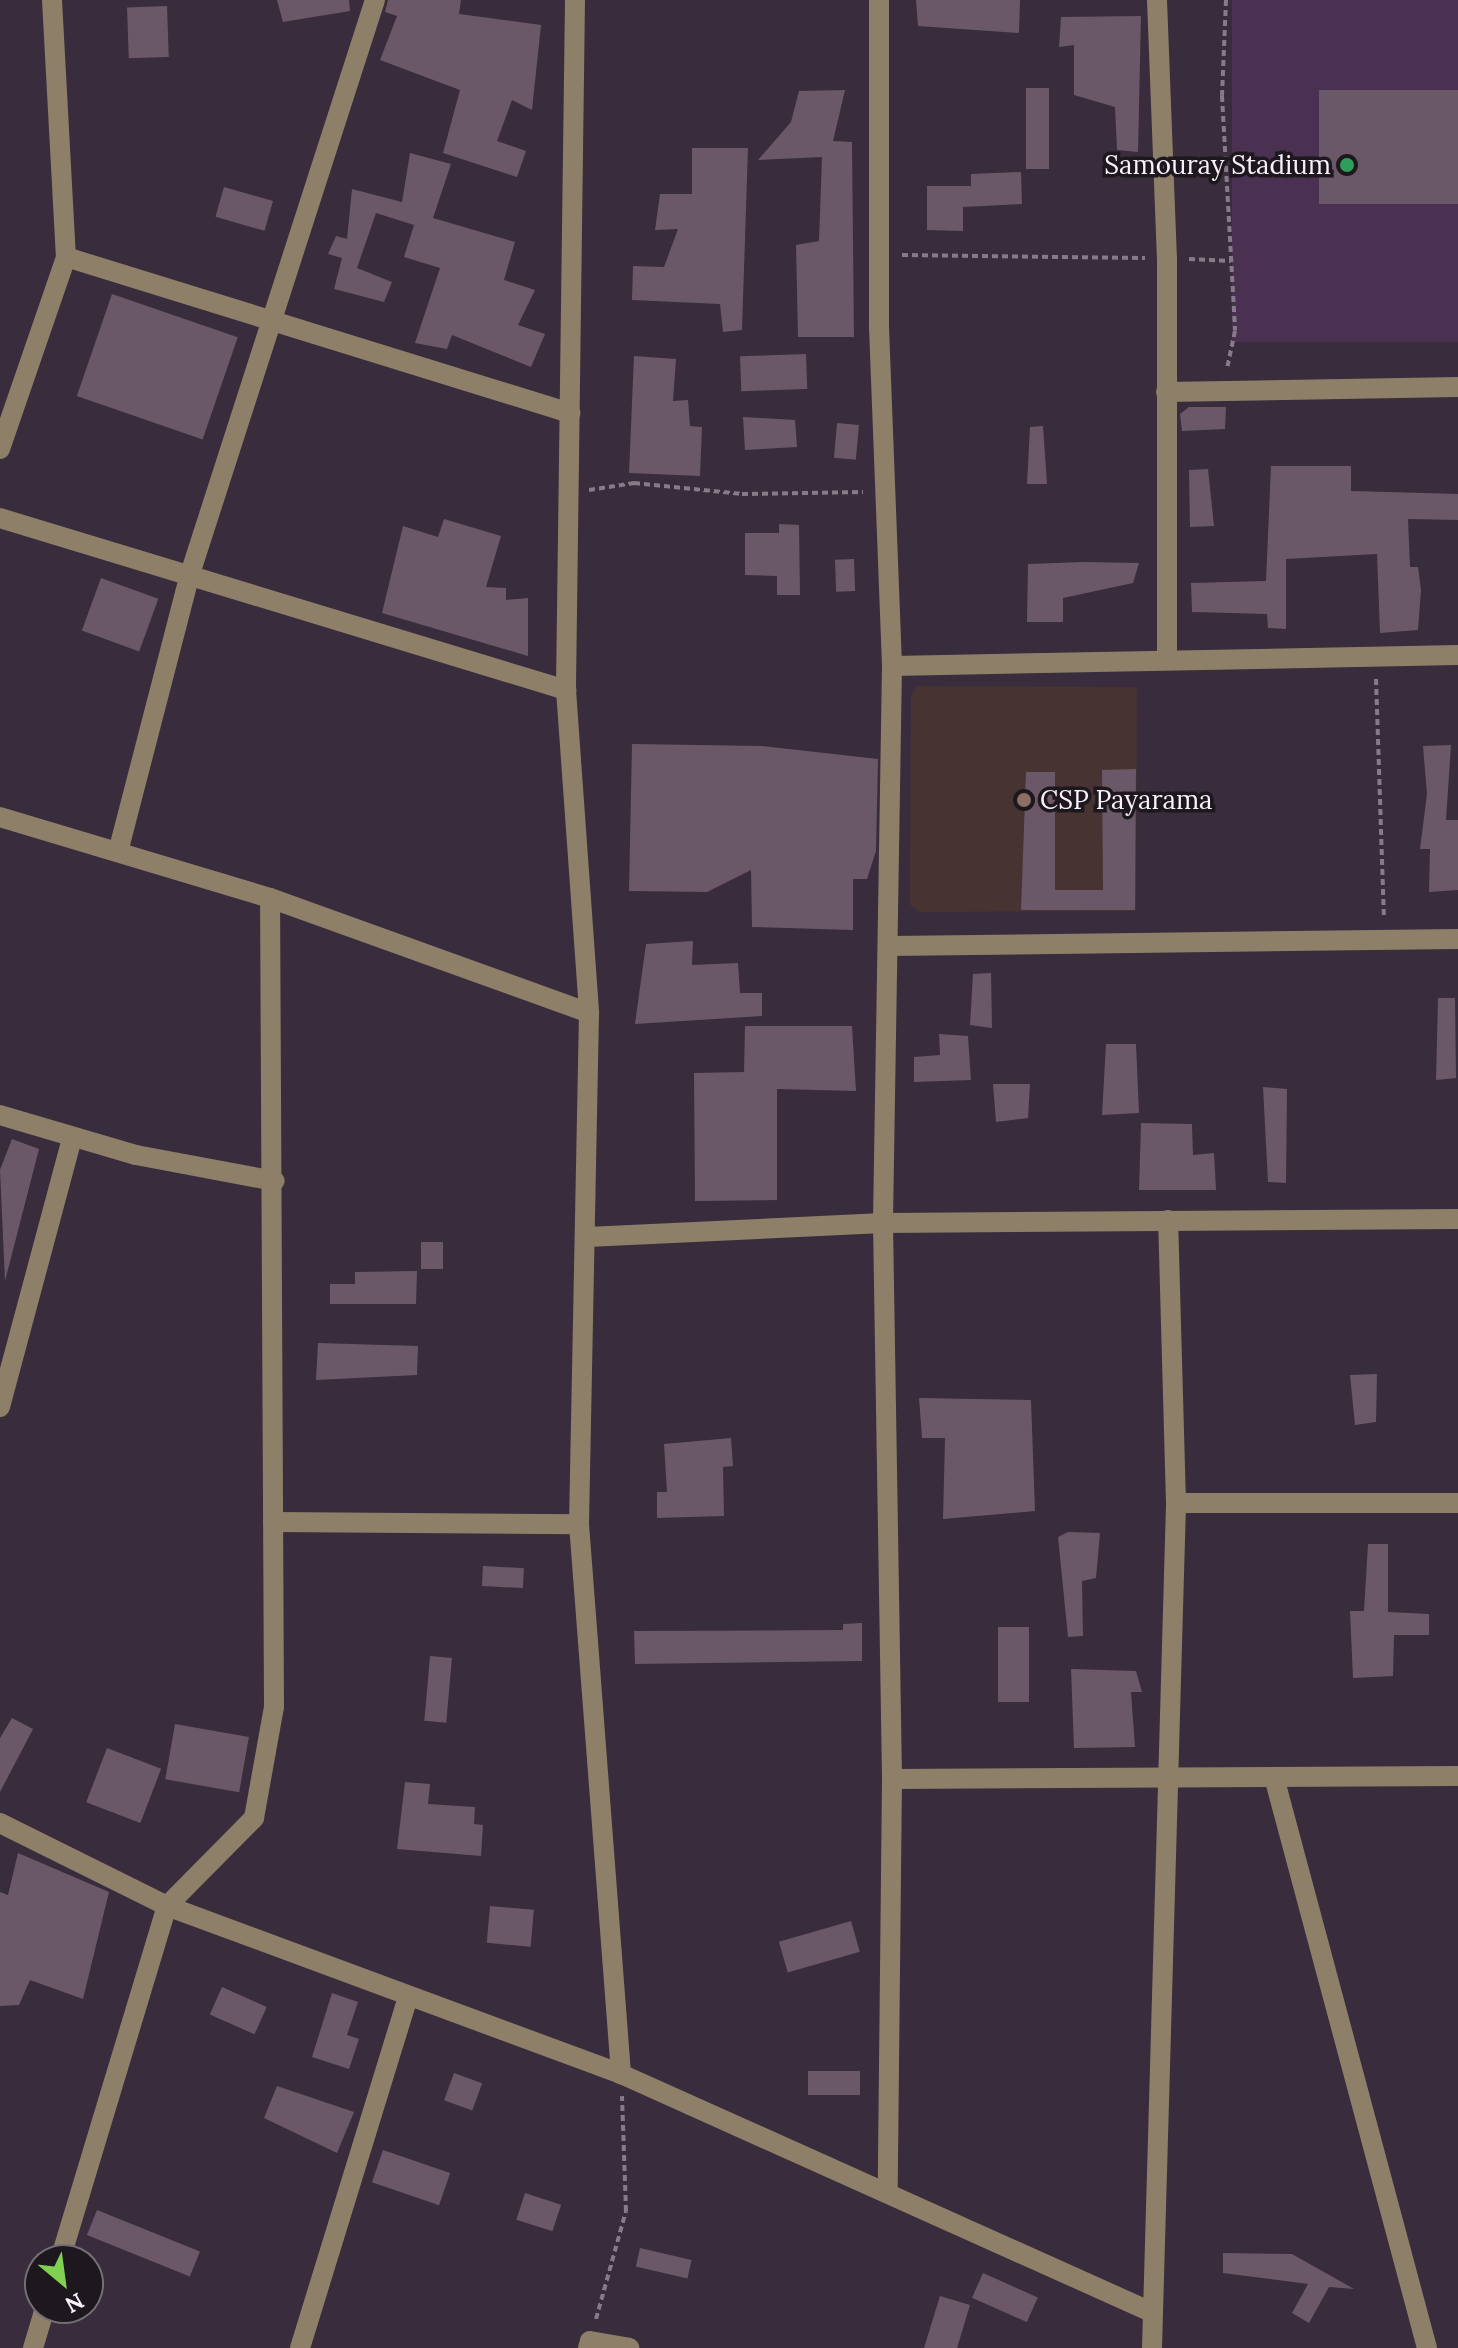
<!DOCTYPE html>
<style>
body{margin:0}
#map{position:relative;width:1458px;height:2348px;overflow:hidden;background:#392c3c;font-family:Lora,serif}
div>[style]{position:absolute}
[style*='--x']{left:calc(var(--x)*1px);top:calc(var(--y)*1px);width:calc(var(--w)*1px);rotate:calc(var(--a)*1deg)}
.education>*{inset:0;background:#473332}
.green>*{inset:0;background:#4a3051;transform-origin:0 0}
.building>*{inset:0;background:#6a5868;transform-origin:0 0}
.path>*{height:4px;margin-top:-2px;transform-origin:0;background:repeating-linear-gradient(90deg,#867b88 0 6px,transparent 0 10px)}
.minor>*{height:20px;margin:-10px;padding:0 10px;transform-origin:10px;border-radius:10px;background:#8d7f68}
.dots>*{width:22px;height:22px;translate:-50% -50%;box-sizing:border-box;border:4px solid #1d171e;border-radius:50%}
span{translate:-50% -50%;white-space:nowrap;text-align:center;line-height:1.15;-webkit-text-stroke:7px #1d171e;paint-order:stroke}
.poi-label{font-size:26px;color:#f9f1fb}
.right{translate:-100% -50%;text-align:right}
.left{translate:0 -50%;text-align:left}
.north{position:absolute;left:24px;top:2244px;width:80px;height:80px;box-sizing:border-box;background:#1d171e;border:2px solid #756e76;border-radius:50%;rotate:151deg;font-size:22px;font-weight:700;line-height:32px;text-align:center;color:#f9f1fb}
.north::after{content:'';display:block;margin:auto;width:28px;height:36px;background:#80d051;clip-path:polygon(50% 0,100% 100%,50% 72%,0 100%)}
</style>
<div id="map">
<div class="education">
<i style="clip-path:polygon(917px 686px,1137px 687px,1136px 911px,920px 912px,910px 905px,911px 695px)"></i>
</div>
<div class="green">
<i style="left:1232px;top:0;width:226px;height:342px"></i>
</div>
<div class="building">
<i style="clip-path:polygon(277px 0,349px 0,350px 11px,283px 22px)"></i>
<i style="clip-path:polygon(388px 0,461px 0,459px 14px,541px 25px,532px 110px,512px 100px,497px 141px,526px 151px,517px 177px,443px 153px,460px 90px,380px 60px,397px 16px,385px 12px)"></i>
<i style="clip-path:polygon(916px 0,1020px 0,1019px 33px,918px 26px)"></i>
<i style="left:167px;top:6px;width:51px;height:40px;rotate:88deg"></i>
<i style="clip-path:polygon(1141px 16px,1138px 152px,1117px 150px,1115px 107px,1074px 95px,1074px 45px,1059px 47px,1061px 17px)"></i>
<i style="left:1026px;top:88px;width:23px;height:81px"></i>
<i style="clip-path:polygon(845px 90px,833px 141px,852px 142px,854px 337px,798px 337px,796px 245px,819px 241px,822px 157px,758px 160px,791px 122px,799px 91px)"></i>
<i style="left:1458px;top:90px;width:114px;height:139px;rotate:90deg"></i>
<i style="clip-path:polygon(692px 148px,748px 148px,742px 330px,723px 332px,720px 304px,632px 300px,633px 266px,664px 267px,678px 229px,655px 230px,660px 194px,692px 194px)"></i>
<i style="clip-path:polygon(410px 153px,451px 164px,433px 218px,515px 242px,504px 280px,535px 290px,518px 325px,545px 334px,531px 367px,452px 335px,447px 349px,415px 343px,440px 268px,404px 257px,414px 225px,376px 213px,357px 268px,392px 282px,384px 302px,334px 289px,342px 258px,328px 254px,336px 236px,347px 239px,352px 189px,402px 202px)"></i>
<i style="clip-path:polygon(1021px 172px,1022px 204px,963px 207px,963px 231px,927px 230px,927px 186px,971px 186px,971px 174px)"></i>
<i style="left:224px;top:187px;width:51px;height:31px;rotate:16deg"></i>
<i style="left:112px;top:294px;width:133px;height:108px;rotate:19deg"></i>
<i style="left:806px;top:354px;width:35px;height:66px;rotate:88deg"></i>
<i style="clip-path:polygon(634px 356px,676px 359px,673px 401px,688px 400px,690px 426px,702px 427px,700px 476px,629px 473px)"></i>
<i style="clip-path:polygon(1189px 407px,1226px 407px,1225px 429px,1182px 431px,1180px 414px)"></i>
<i style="clip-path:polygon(743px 417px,795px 420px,797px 447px,745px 450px)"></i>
<i style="left:837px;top:423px;width:22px;height:35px;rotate:5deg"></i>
<i style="clip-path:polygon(1043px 426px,1047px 484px,1027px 484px,1030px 427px)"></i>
<i style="clip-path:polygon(1271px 466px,1351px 466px,1351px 491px,1458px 494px,1458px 520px,1408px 519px,1410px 567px,1418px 567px,1421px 590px,1418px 630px,1380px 633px,1377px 554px,1286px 559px,1286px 629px,1268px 628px,1267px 614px,1192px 612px,1191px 583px,1266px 581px)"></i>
<i style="clip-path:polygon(1208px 469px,1214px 526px,1190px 527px,1189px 470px)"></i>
<i style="clip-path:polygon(444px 519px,501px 536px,486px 587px,506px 588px,506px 600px,528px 598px,528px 656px,382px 613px,403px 526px,438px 537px)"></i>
<i style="clip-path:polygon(779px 524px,799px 525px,800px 595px,777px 595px,777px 576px,745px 575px,745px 533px,779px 533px)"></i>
<i style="left:854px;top:559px;width:32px;height:19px;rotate:88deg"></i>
<i style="clip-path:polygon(1083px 562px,1139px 563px,1133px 583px,1063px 598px,1063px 622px,1027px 622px,1028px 564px)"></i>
<i style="left:101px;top:578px;width:61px;height:56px;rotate:20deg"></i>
<i style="clip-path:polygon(632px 744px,762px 746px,878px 759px,876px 851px,867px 879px,853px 879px,853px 930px,752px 927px,751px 870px,707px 892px,629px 891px)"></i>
<i style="clip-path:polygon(1451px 745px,1446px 820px,1458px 820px,1458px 890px,1429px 892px,1430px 849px,1420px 849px,1427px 794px,1423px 746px)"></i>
<i style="clip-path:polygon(1136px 769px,1135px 910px,1021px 910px,1026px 772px,1055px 772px,1055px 890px,1103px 890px,1102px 770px)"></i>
<i style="clip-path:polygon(693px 941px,692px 965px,738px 963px,740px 993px,762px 993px,762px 1016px,635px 1024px,646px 944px)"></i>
<i style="clip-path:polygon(991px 973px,992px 1028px,970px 1025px,973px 974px)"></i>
<i style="clip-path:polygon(1438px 998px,1455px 998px,1456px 1078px,1436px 1080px)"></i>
<i style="clip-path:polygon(745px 1026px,852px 1026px,856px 1091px,777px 1089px,777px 1200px,695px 1201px,694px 1073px,744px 1072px)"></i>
<i style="clip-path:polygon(939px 1034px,968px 1036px,971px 1080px,914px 1082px,914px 1057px,940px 1055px)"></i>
<i style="clip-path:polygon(1106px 1044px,1136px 1044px,1139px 1113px,1102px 1115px)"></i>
<i style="clip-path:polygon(993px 1084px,1030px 1084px,1028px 1118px,996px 1122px)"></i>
<i style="clip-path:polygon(1263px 1087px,1287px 1089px,1286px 1183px,1268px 1182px)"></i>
<i style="clip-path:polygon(1141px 1123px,1192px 1124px,1193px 1155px,1214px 1153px,1216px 1190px,1139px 1190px)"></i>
<i style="clip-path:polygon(12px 1139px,39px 1149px,5px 1281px,0 1170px)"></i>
<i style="left:421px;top:1242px;width:22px;height:27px"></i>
<i style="clip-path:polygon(417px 1271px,416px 1304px,330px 1304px,330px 1284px,355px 1284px,355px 1272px)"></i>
<i style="clip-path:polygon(318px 1343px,418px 1346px,417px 1375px,316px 1380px)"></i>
<i style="clip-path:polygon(1377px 1374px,1376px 1422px,1355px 1425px,1350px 1375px)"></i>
<i style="clip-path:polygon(919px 1398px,1031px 1400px,1035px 1511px,943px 1519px,945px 1438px,922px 1438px)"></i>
<i style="clip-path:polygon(731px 1438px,733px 1466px,723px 1467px,724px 1516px,657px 1518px,657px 1492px,667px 1492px,664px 1444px)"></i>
<i style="clip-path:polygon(1068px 1532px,1100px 1533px,1096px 1578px,1082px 1581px,1083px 1636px,1068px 1637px,1058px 1537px)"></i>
<i style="clip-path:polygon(1368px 1544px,1388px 1544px,1388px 1612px,1429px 1614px,1429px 1635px,1394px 1635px,1393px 1676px,1353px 1678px,1350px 1611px,1364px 1611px)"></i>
<i style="left:483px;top:1566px;width:41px;height:20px;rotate:3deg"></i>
<i style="clip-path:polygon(862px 1623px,862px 1661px,635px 1664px,634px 1631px,843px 1630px,843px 1624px)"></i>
<i style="left:998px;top:1627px;width:31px;height:75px"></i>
<i style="left:430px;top:1656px;width:22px;height:65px;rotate:5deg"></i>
<i style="clip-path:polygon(1071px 1669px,1136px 1671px,1142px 1692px,1131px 1692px,1135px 1747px,1074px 1748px)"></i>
<i style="clip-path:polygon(12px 1718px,33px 1729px,0 1792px,0 1738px)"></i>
<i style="left:175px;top:1724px;width:75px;height:56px;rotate:10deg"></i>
<i style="left:107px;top:1748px;width:58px;height:58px;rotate:21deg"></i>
<i style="clip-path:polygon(405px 1782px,430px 1784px,428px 1804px,475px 1807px,474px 1824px,483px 1825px,481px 1856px,397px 1849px)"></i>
<i style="clip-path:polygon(18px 1853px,109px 1892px,83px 1999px,30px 1980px,19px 2005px,0 2006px,0 1892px,8px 1895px)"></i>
<i style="left:490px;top:1906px;width:44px;height:37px;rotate:5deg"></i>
<i style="left:851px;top:1921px;width:32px;height:75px;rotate:74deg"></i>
<i style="left:222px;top:1987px;width:49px;height:30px;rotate:24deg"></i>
<i style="clip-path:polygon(332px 1993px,358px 2002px,347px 2035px,359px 2039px,349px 2069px,312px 2057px)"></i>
<i style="left:860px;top:2071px;width:24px;height:52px;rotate:90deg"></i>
<i style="left:454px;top:2073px;width:30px;height:29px;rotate:20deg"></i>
<i style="clip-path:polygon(277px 2086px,354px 2112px,337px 2153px,264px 2118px)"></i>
<i style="left:383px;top:2150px;width:71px;height:34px;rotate:19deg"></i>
<i style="left:525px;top:2193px;width:38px;height:28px;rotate:18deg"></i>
<i style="left:97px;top:2210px;width:111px;height:27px;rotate:22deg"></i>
<i style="left:640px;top:2248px;width:53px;height:19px;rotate:13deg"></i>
<i style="clip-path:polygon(1223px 2253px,1292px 2254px,1354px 2289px,1329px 2287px,1309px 2323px,1292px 2313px,1308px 2284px,1223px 2273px)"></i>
<i style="left:983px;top:2273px;width:60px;height:27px;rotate:24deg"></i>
<i style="clip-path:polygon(940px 2296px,970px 2305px,957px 2348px,924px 2348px)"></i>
</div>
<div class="path">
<i style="--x:1226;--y:0;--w:96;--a:92.4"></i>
<i style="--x:1222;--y:96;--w:235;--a:86.8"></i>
<i style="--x:1235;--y:331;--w:39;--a:102"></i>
<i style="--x:902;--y:255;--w:243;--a:0.7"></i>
<i style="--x:1189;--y:259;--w:42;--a:2.7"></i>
<i style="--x:589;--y:490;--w:46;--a:-8.8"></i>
<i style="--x:634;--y:483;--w:109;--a:5.8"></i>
<i style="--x:742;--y:494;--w:121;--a:-0.9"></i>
<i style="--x:1376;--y:679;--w:239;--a:88.1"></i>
<i style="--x:596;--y:2319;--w:112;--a:-74.5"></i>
<i style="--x:626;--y:2211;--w:115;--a:-92"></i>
</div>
<div class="minor">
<i style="--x:52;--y:0;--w:257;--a:86.9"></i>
<i style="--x:66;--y:257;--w:528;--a:17.2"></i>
<i style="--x:575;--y:0;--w:690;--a:90.75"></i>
<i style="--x:566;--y:690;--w:324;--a:85.9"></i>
<i style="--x:589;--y:1013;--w:511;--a:91.12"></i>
<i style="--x:579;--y:1524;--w:552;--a:85.63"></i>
<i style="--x:879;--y:0;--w:327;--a:90"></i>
<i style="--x:879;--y:327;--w:339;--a:87.8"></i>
<i style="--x:892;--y:666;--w:557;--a:90.93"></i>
<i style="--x:883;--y:1223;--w:556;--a:89.07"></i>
<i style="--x:892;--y:1779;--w:409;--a:90.6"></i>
<i style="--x:1157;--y:0;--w:259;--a:87.8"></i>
<i style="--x:1167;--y:259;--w:398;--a:90"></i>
<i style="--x:1166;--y:392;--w:292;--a:-1"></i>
<i style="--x:0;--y:449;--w:203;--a:-71"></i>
<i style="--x:0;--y:518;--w:592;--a:16.9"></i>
<i style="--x:892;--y:666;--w:566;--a:-1.11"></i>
<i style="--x:0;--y:817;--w:282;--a:16.7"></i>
<i style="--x:270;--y:898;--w:339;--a:19.8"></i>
<i style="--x:118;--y:852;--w:287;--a:-75.5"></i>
<i style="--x:190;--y:574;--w:603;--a:-72.14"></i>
<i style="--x:889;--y:946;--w:569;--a:-0.7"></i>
<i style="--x:0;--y:1115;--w:142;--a:16.4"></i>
<i style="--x:136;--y:1155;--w:141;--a:10.6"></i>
<i style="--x:587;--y:1237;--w:296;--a:-2.7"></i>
<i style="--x:883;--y:1223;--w:575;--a:-0.4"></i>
<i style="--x:0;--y:1407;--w:278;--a:-75"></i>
<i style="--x:1176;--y:1503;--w:282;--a:0"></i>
<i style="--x:273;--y:1522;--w:306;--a:0.4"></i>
<i style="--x:1274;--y:1777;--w:591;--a:75"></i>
<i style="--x:892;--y:1779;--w:566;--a:-0.3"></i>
<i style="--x:0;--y:1823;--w:186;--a:26.4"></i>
<i style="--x:167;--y:1906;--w:484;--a:20.3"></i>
<i style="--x:621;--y:2074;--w:579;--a:24.17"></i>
<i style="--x:60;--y:2260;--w:370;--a:-73.2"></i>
<i style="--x:167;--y:1906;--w:124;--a:-45.3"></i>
<i style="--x:254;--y:1818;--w:113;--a:-79.8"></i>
<i style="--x:274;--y:1707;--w:809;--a:-90.28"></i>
<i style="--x:33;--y:2348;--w:42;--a:-73.3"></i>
<i style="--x:300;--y:2348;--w:364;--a:-72.9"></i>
<i style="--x:588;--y:2348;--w:7;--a:-74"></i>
<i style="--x:590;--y:2341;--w:40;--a:10"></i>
<i style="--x:1152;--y:2348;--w:845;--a:-88.37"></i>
<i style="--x:1176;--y:1503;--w:283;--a:-91.6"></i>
</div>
<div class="dots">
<i style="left:1347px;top:165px;background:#2e9e5b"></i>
<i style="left:1024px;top:800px;background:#8d6e63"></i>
</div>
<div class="poi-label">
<span class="right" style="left:1331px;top:165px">Samouray Stadium</span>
<span class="left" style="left:1040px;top:800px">CSP Payarama</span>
</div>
<div class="north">N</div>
</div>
